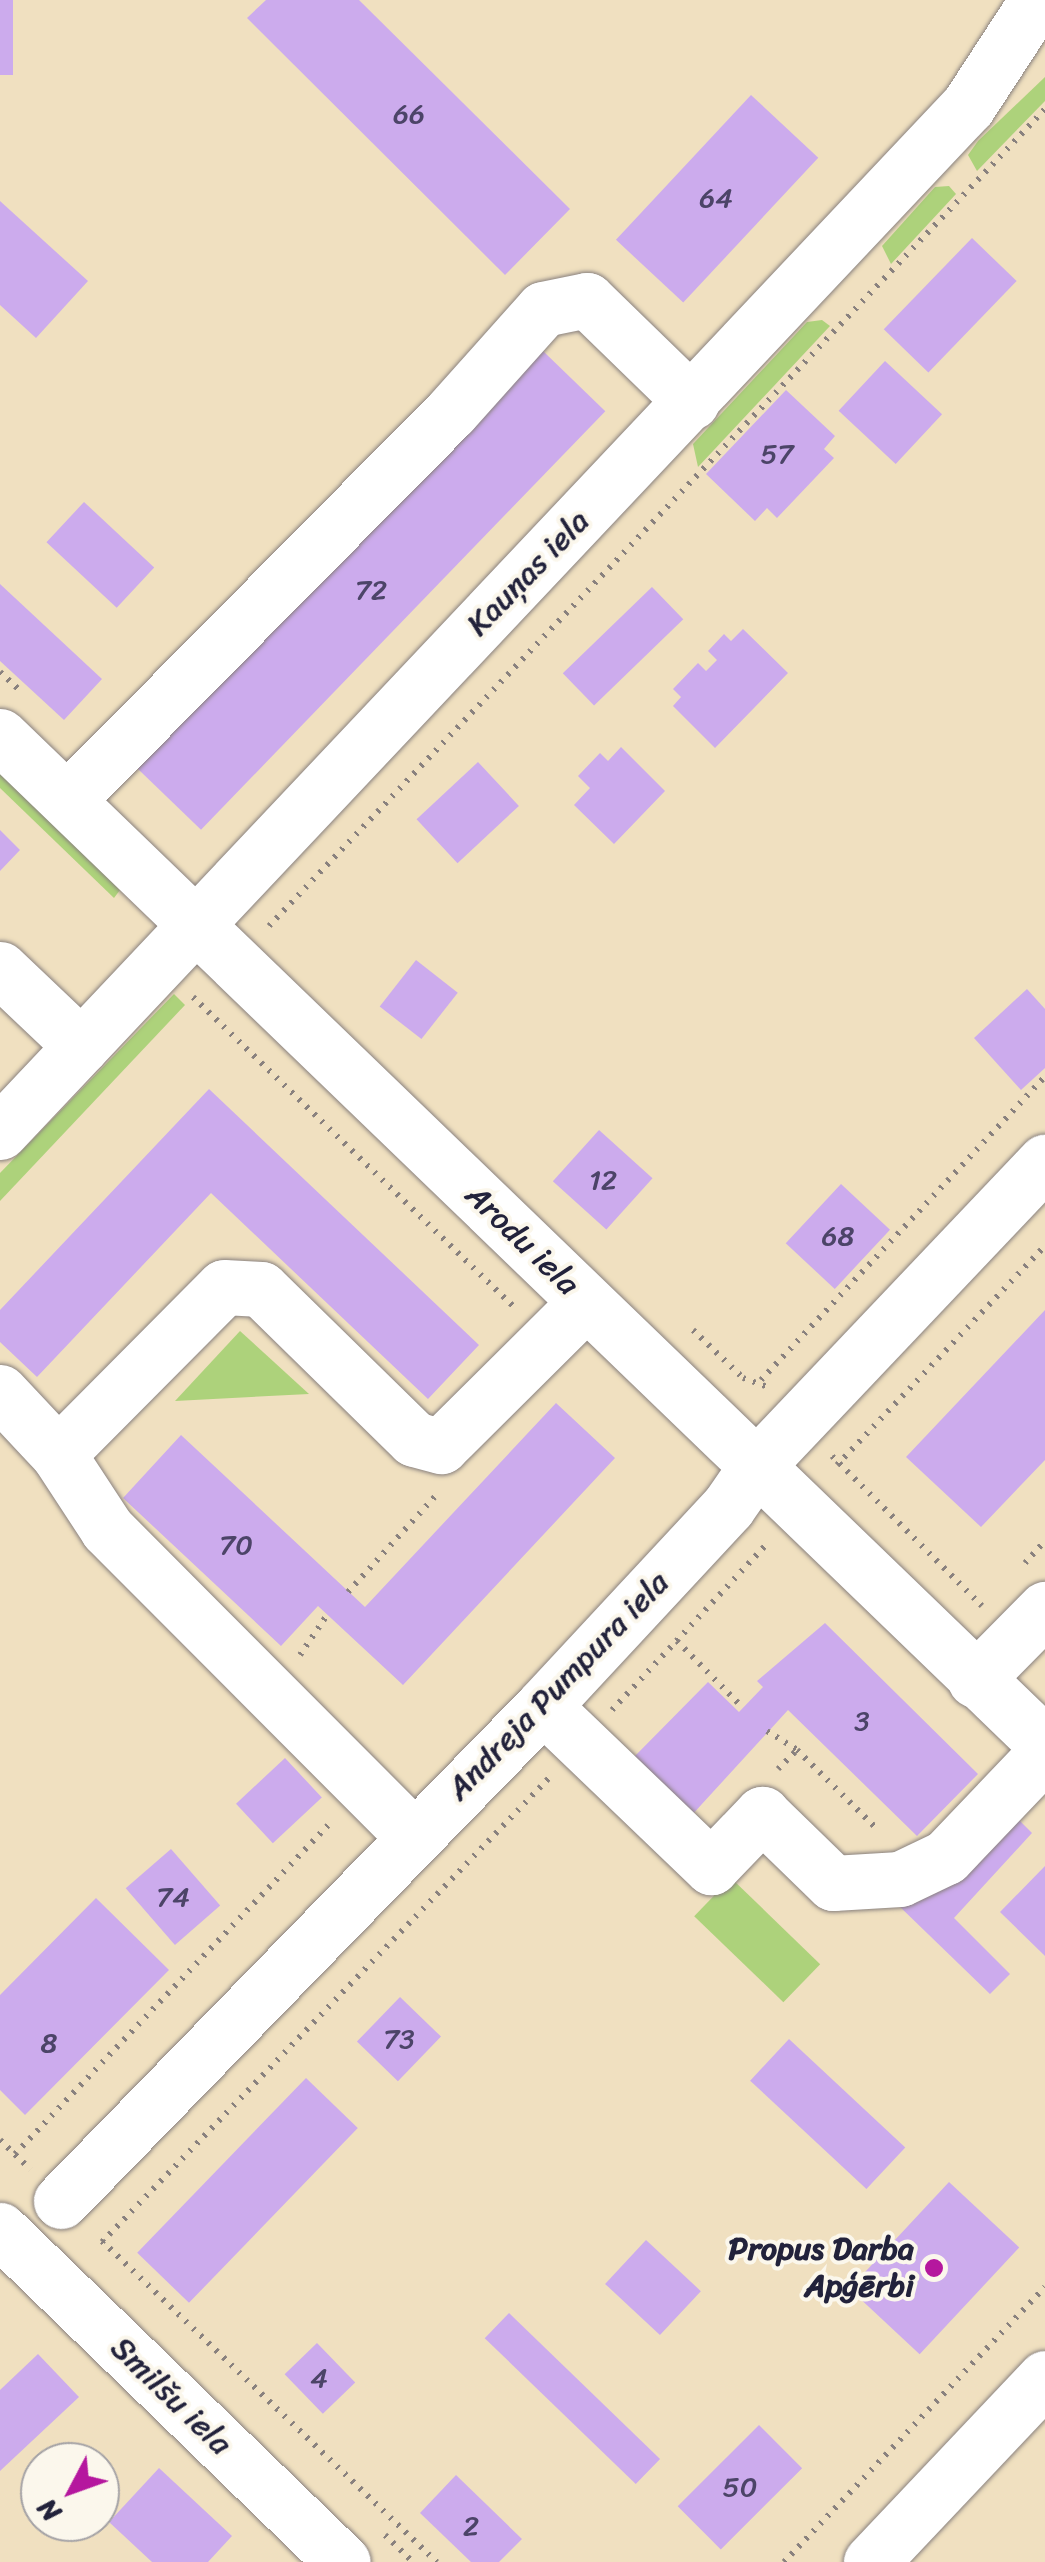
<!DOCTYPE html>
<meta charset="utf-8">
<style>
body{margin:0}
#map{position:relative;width:1045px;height:2562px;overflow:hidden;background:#f0e0c0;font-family:Sriracha,sans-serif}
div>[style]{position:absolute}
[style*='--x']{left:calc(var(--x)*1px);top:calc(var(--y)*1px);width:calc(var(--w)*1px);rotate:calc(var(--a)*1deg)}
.green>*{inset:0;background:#add27b;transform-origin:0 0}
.building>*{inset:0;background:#ccabed;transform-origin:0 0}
.path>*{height:6px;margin-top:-3px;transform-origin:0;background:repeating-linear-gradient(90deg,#89817e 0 2.5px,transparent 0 10.5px)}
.roads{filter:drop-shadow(0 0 2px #89817e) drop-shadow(0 0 2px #89817e)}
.minor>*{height:55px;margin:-27.5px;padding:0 27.5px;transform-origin:27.5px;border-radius:27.5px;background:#fff}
.dots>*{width:28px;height:28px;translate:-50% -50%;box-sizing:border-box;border:5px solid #fbf7ec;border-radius:50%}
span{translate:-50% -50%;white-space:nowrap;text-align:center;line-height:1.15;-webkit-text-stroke:8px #fbf7ec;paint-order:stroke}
.number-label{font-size:28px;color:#4c4468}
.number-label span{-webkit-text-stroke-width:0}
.street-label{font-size:32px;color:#22223b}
.poi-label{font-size:32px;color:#22223b;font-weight:700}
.right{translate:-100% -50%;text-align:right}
.north{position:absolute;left:20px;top:2442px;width:100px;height:100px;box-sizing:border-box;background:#fbf7ec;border:2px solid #a4a2a5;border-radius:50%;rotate:229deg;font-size:28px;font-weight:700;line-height:40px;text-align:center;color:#22223b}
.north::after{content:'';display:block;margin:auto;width:35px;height:45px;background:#b5179e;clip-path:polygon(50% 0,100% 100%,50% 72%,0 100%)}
</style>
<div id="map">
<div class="green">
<i style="clip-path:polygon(1045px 77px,1045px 101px,977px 171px,968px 155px,978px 141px)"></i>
<i style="clip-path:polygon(949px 186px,956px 194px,891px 264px,882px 246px,935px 187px)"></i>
<i style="clip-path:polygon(822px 320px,830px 326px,698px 467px,693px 444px,807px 322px)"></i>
<i style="clip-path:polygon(0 773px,120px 890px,114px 898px,0 788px)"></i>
<i style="clip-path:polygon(174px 994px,185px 1005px,0 1201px,0 1173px)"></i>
<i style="clip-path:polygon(240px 1331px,309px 1394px,175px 1401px)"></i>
<i style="left:731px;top:1878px;width:124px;height:53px;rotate:44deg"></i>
</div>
<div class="building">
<i style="left:0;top:0;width:13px;height:75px"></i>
<i style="clip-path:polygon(266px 0,359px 0,570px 209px,505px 275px,247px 18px)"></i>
<i style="left:751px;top:95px;width:92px;height:198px;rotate:43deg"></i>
<i style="clip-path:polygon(0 201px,88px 281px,36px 338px,0 305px)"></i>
<i style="left:972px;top:238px;width:62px;height:127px;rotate:44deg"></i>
<i style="left:542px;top:350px;width:88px;height:582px;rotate:44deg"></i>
<i style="left:885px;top:361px;width:78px;height:68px;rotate:43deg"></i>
<i style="clip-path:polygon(786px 390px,835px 436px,824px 449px,834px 458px,777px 518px,767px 508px,755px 521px,706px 474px)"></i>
<i style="left:84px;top:502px;width:96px;height:55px;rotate:43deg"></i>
<i style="clip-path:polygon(0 584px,102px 679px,64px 720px,0 661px)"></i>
<i style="left:652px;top:587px;width:45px;height:124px;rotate:46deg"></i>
<i style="clip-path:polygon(743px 629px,788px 673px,715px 748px,673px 706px,681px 697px,673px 689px,698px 663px,706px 671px,717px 660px,708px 651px,724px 634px,731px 641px)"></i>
<i style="clip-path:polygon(621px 747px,665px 791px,614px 844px,574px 805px,590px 788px,578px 776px,600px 753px,608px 761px)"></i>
<i style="left:478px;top:762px;width:60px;height:84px;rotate:47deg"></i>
<i style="clip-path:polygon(0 830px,20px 850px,0 871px)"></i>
<i style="left:416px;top:960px;width:53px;height:59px;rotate:38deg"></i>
<i style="clip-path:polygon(1027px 989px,1045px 1009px,1045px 1068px,1021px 1090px,974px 1038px)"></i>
<i style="clip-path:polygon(209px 1089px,479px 1345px,428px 1399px,211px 1193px,37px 1377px,0 1342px,0 1310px)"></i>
<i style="left:599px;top:1130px;width:72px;height:69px;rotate:42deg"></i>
<i style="left:841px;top:1184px;width:67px;height:81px;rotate:43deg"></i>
<i style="clip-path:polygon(1045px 1310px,1045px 1460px,981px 1527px,906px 1457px)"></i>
<i style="clip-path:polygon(556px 1403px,615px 1458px,403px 1685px,318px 1606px,281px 1646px,123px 1498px,181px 1435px,365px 1607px)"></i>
<i style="clip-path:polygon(825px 1623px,978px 1774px,917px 1836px,788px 1710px,691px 1816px,633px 1758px,708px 1682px,739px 1712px,763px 1687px,757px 1681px)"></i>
<i style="left:285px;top:1758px;width:54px;height:67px;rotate:47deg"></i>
<i style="clip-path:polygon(1011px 1812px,1032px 1833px,954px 1918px,1010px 1974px,990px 1994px,898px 1905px)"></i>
<i style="left:171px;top:1849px;width:75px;height:60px;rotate:49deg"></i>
<i style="clip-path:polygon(1045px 1866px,1045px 1956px,1000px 1912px)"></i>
<i style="clip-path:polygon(96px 1898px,169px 1970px,25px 2115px,0 2090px,0 1995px)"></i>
<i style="left:400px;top:1997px;width:57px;height:62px;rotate:44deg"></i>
<i style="left:789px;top:2039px;width:159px;height:57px;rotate:43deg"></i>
<i style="left:306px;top:2078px;width:72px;height:243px;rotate:44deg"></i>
<i style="left:949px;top:2182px;width:96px;height:146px;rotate:43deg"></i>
<i style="left:646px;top:2240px;width:75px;height:60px;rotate:43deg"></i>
<i style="left:509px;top:2313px;width:210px;height:35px;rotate:44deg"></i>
<i style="left:317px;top:2343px;width:55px;height:45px;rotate:46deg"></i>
<i style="clip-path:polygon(38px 2354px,79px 2397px,0 2471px,0 2390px)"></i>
<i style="left:759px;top:2425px;width:61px;height:115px;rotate:45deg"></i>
<i style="clip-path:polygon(159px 2468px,232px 2536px,208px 2562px,152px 2562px,109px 2522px)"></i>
<i style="clip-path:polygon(456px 2475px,522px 2539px,499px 2562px,471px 2562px,420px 2513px)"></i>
</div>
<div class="path">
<i style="--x:0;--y:672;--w:25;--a:43"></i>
<i style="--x:269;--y:926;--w:1127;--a:-46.47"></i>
<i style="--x:193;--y:997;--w:448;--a:44"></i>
<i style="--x:693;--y:1330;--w:69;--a:43.8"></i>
<i style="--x:743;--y:1378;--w:27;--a:20"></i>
<i style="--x:761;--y:1380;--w:416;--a:-46.9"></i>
<i style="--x:832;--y:1456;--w:212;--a:45"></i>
<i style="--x:837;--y:1465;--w:302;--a:-46.5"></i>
<i style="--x:1025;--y:1563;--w:30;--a:-48"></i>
<i style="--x:348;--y:1592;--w:135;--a:-47.7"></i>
<i style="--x:677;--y:1641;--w:94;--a:45.4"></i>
<i style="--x:300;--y:1655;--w:48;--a:-56"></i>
<i style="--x:612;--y:1710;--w:227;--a:-47"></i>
<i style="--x:767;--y:1731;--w:36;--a:32"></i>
<i style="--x:778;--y:1769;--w:27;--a:-45"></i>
<i style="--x:797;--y:1750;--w:115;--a:44.6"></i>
<i style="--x:0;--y:2140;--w:42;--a:44"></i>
<i style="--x:15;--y:2154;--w:461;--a:-46.4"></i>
<i style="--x:102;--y:2241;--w:464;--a:43.8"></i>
<i style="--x:102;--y:2242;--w:644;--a:-46.07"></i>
<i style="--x:385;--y:2535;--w:39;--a:44"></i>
<i style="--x:784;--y:2562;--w:379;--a:-46.5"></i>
</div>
<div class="roads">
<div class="minor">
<i style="--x:0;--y:736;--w:1452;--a:43.97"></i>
<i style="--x:67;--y:800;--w:546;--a:-45.3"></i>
<i style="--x:451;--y:412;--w:138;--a:-48.2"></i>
<i style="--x:543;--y:309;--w:45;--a:-11.6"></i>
<i style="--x:587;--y:300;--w:146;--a:44.2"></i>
<i style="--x:0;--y:969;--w:112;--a:43.5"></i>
<i style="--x:0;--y:1132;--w:1411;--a:-46.67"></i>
<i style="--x:968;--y:106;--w:126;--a:-56.9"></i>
<i style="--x:0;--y:1392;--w:85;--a:46.9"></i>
<i style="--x:58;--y:1454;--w:90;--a:56.8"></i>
<i style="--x:107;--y:1529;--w:433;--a:45.1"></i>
<i style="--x:58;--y:1454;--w:235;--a:-45.2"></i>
<i style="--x:224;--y:1287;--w:37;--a:3"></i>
<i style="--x:261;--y:1289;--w:214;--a:44.4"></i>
<i style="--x:414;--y:1439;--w:28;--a:15"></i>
<i style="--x:441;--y:1446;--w:204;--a:-44.8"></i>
<i style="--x:975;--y:1680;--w:100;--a:-45.4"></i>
<i style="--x:543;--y:1706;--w:233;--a:43.8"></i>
<i style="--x:711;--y:1867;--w:74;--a:-46.1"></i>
<i style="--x:762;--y:1814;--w:99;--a:44.2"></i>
<i style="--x:833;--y:1883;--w:67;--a:-3.4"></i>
<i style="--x:900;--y:1879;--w:51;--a:-25.6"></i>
<i style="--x:946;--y:1857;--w:144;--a:-46.4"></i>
<i style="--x:61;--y:2201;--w:691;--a:-45.76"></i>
<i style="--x:543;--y:1706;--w:272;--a:-47.1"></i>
<i style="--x:728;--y:1507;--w:51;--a:-55.4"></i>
<i style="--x:757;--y:1465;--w:418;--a:-46.5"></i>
<i style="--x:0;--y:2230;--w:477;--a:44.1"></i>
<i style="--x:871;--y:2562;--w:253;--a:-46.6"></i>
</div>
</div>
<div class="dots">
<i style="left:934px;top:2268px;background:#b5179e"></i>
</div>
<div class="number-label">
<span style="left:409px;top:114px">66</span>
<span style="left:716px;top:198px">64</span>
<span style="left:777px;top:454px">57</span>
<span style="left:371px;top:590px">72</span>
<span style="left:603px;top:1180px">12</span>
<span style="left:838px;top:1236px">68</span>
<span style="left:236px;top:1545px">70</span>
<span style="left:862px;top:1721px">3</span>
<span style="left:173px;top:1897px">74</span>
<span style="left:399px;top:2039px">73</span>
<span style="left:49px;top:2043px">8</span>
<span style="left:319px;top:2378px">4</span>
<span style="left:740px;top:2487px">50</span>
<span style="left:471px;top:2526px">2</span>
</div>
<div class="street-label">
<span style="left:528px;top:573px;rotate:-46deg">Kauņas iela</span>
<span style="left:522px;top:1240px;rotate:44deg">Arodu iela</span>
<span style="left:558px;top:1686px;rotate:-46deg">Andreja Pumpura iela</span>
<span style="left:171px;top:2396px;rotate:44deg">Smilšu iela</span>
</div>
<div class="poi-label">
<span class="right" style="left:914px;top:2268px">Propus Darba<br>Apģērbi</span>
</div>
<div class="north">N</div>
</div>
